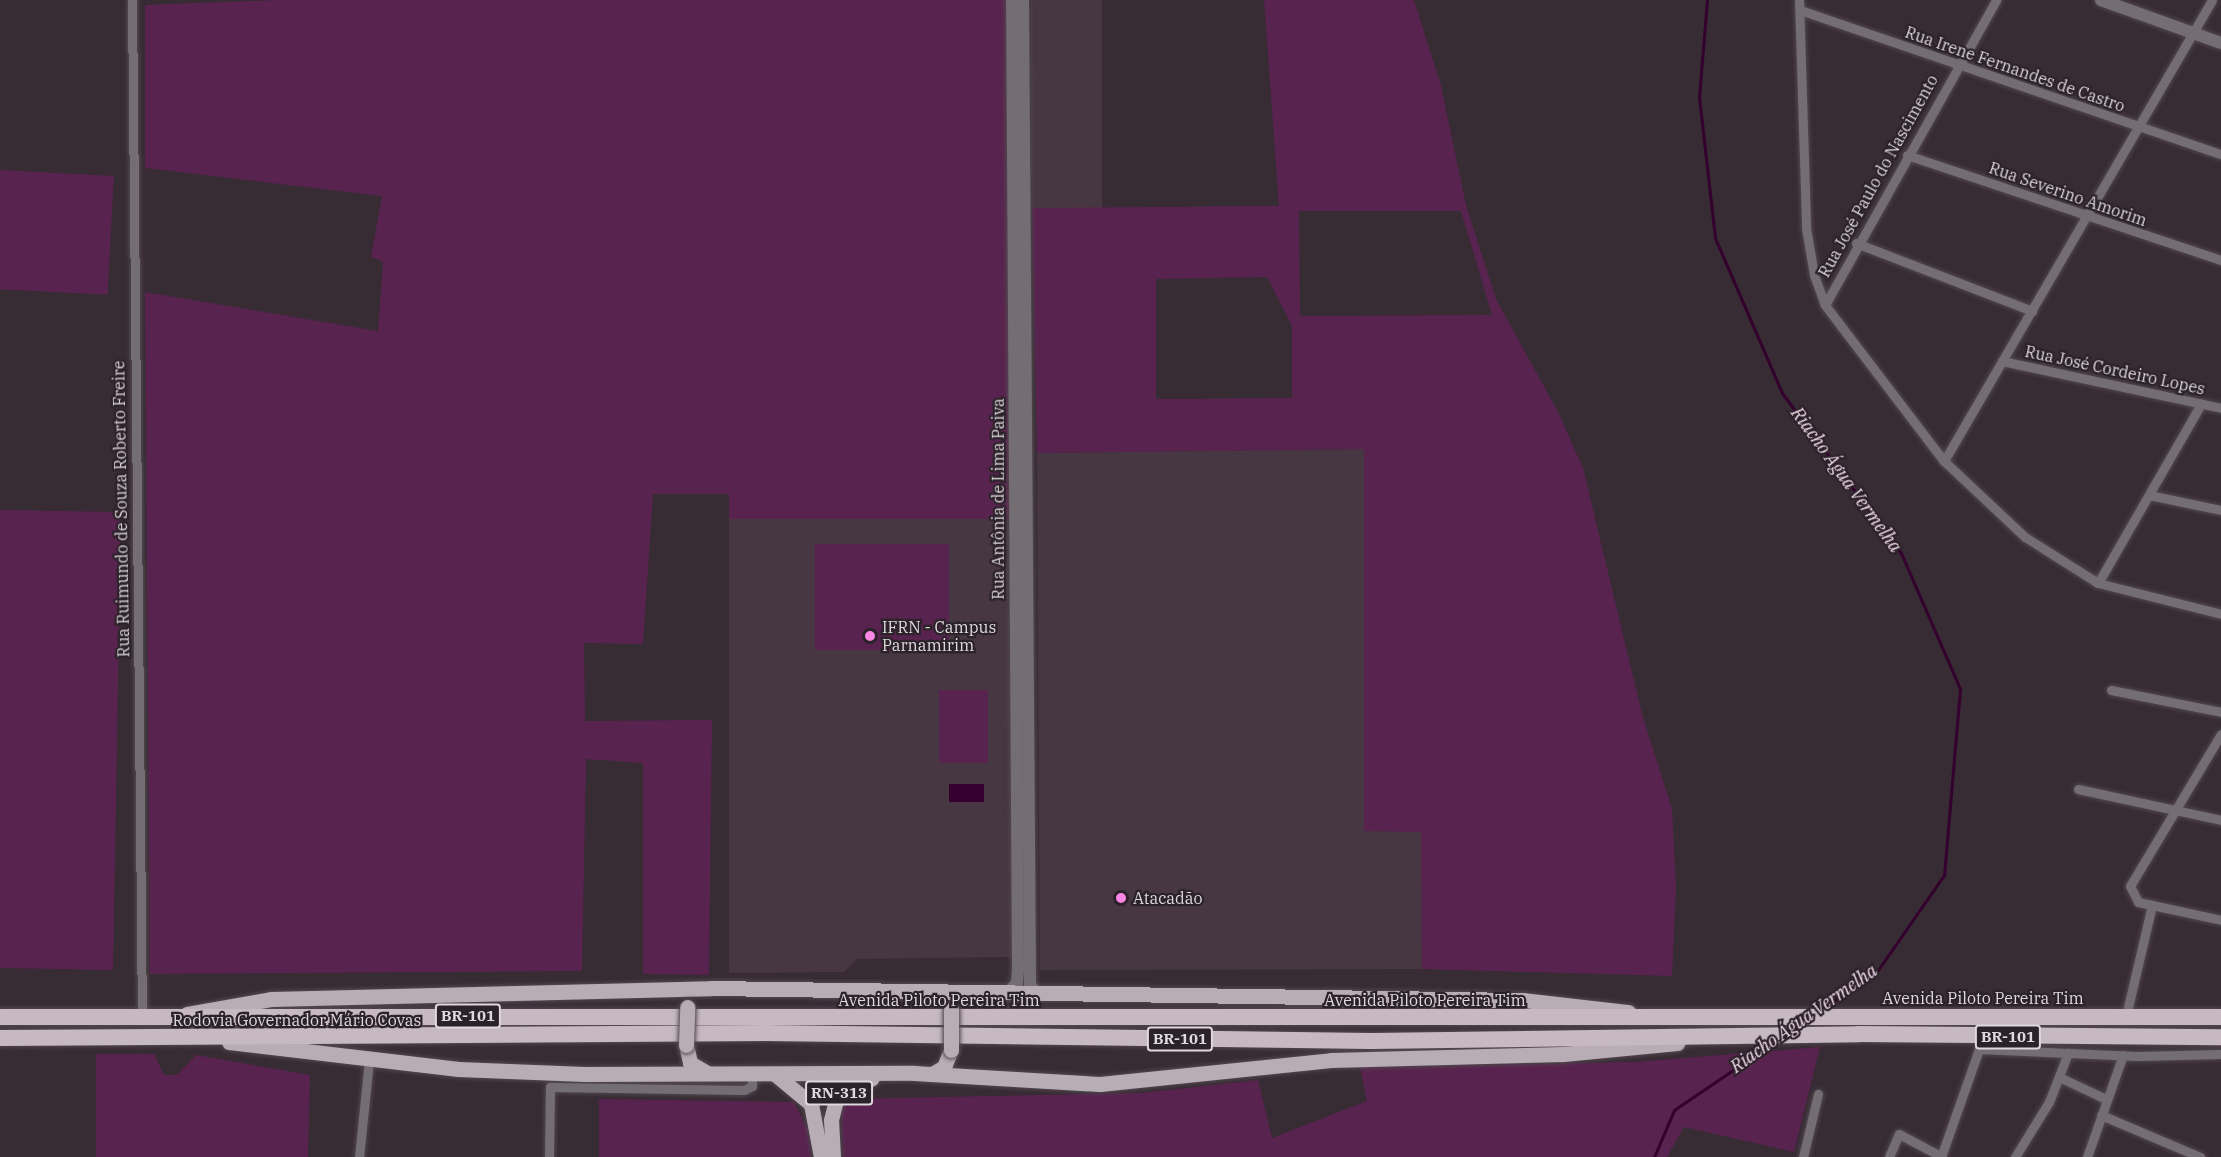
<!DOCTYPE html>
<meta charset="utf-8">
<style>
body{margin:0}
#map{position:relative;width:2221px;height:1157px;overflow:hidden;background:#372b34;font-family:"IBM Plex Serif",serif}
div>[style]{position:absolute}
.built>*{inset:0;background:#463742;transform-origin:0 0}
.green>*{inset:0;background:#59234f;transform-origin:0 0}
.water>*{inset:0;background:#34002d;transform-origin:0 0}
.stream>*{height:3px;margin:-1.5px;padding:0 1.5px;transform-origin:1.5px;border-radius:1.5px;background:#34002d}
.roads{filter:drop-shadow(0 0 2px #52474f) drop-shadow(0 0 2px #52474f)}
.minor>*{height:9px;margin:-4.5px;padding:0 4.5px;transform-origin:4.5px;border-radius:4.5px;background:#746e73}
.tertiary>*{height:12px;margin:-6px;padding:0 6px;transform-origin:6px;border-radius:6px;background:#746e73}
.primary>*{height:15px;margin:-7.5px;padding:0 7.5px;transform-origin:7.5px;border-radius:7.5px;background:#b9adb5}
.trunk>*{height:16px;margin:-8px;padding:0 8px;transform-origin:8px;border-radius:8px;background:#c6b9c2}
.bridges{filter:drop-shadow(0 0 2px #52474f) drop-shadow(0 0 2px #52474f)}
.primary-bridge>*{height:15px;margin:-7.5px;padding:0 7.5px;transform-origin:7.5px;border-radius:7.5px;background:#b9adb5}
.dots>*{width:16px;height:16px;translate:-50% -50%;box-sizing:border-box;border:3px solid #2c222a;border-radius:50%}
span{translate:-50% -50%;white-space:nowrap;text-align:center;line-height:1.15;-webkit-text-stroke:4.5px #2c222a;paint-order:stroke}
.shield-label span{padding:2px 4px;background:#2c222a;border:2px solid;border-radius:4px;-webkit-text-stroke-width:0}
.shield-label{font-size:15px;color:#dfd8dd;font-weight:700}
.street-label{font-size:16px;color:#dfd8dd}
.poi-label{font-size:16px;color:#dfd8dd}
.left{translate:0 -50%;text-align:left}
.water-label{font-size:18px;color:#f2dded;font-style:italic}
</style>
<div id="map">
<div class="built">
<i style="left:1031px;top:0;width:71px;height:208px"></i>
<i style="clip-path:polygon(1364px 449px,1364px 831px,1421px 831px,1422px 969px,1040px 970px,1037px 453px)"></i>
<i style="clip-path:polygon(729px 519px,1011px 519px,1012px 957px,857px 959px,844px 972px,729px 973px)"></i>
</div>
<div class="green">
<i style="clip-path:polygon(279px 0,1009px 0,1011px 519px,729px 519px,729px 494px,653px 494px,643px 644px,584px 643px,585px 721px,712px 720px,709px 975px,643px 974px,643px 763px,586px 759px,582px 971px,150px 974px,145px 292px,378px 331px,383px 262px,371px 257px,382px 196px,145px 168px,145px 5px)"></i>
<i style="clip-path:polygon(evenodd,1264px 0,1414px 0,1441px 86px,1466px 205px,1496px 299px,1558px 412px,1583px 468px,1642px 714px,1672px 809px,1676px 887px,1672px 976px,1422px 969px,1421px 832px,1364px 831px,1364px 449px,1037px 453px,1032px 208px,1279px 206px,1264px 0,1299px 211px,1461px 211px,1492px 315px,1300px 316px,1299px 211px,1264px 0,1267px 277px,1292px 326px,1292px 398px,1156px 399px,1156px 279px,1267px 277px)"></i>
<i style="left:0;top:170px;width:114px;height:119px;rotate:3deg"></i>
<i style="left:0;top:510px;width:121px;height:458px;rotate:1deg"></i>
<i style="left:815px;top:544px;width:134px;height:106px"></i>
<i style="left:939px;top:690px;width:49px;height:73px"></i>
<i style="clip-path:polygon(1820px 1047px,1794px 1152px,1684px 1127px,1667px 1157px,843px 1157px,841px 1099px,1141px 1093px,1258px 1080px,1272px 1138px,1367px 1101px,1360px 1067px,1634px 1062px)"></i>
<i style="clip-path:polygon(96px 1054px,154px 1054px,164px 1075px,177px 1075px,196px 1055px,310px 1075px,308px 1157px,96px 1157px)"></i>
<i style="clip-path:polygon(599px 1099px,794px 1102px,808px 1130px,811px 1157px,599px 1157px)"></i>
</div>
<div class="water">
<i style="left:949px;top:784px;width:35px;height:18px"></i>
</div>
<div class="stream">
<i style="left:1707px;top:0;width:97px;rotate:94.7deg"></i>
<i style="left:1699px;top:97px;width:142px;rotate:83.5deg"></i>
<i style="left:1715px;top:238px;width:169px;rotate:66.6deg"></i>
<i style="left:1782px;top:393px;width:199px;rotate:53.4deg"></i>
<i style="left:1901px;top:553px;width:148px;rotate:66.5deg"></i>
<i style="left:1960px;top:689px;width:187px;rotate:94.9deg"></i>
<i style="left:1944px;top:875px;width:116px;rotate:124.8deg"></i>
<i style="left:1878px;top:970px;width:72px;rotate:145.2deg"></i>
<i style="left:1654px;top:1157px;width:51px;rotate:-66.9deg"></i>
<i style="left:1674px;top:1110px;width:121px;rotate:-34.2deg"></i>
</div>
<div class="roads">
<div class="minor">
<i style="left:132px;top:0;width:1017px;rotate:89.44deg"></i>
<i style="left:1799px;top:0;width:228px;rotate:88.2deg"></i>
<i style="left:1806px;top:228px;width:48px;rotate:80.3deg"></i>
<i style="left:1814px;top:275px;width:32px;rotate:70deg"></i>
<i style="left:1825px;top:305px;width:196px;rotate:52.7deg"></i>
<i style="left:1944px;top:461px;width:111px;rotate:43.2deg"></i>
<i style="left:2025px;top:537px;width:86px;rotate:32.2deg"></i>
<i style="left:2098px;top:583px;width:127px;rotate:14.1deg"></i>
<i style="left:1800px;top:10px;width:445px;rotate:18.9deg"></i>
<i style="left:1907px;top:155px;width:331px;rotate:18.5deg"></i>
<i style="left:1856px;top:243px;width:189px;rotate:21.1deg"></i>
<i style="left:1825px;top:305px;width:350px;rotate:-60.7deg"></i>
<i style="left:2002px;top:361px;width:224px;rotate:12.1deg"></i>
<i style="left:1944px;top:461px;width:533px;rotate:-59.83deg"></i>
<i style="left:2149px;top:495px;width:74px;rotate:11.8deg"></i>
<i style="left:2098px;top:583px;width:207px;rotate:-60.1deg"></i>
<i style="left:2111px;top:690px;width:112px;rotate:11.3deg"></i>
<i style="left:2221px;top:734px;width:177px;rotate:120.9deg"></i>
<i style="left:2130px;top:886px;width:18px;rotate:63deg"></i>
<i style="left:2138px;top:902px;width:85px;rotate:12.2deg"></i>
<i style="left:2078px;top:789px;width:146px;rotate:12.2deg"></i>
<i style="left:2126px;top:1016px;width:114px;rotate:-76.8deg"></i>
<i style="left:2059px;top:1077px;width:52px;rotate:25.1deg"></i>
<i style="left:2101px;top:1115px;width:108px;rotate:23deg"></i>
<i style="left:359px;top:1157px;width:98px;rotate:-84.1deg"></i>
<i style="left:549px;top:1157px;width:70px;rotate:-89.2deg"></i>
<i style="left:550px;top:1087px;width:194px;rotate:0.9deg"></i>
<i style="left:744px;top:1090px;width:9px;rotate:-27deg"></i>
<i style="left:752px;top:1086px;width:11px;rotate:-90deg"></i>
<i style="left:1803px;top:1157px;width:65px;rotate:-76.6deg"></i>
<i style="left:1889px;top:1157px;width:25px;rotate:-67deg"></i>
<i style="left:1899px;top:1134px;width:49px;rotate:28.1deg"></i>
<i style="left:1941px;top:1157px;width:114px;rotate:-70.6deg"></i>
<i style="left:1979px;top:1049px;width:158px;rotate:2.5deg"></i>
<i style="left:2137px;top:1056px;width:84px;rotate:-1.4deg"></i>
<i style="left:2015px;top:1157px;width:65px;rotate:-58.3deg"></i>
<i style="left:2049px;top:1102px;width:53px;rotate:-68.8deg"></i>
<i style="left:2087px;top:1157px;width:108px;rotate:-70.6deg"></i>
</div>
<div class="tertiary">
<i style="left:1023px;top:0;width:985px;rotate:89.59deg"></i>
<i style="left:1030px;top:985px;width:11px;rotate:52deg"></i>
<i style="left:2101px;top:0;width:127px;rotate:19.7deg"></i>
<i style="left:1007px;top:994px;width:15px;rotate:-48deg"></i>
<i style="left:1017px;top:983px;width:14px;rotate:-86deg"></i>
<i style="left:1018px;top:969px;width:969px;rotate:-90.35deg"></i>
</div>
<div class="primary">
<i style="left:187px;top:1014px;width:85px;rotate:-10.1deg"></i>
<i style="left:271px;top:999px;width:440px;rotate:-1.4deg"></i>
<i style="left:711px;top:988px;width:812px;rotate:0.85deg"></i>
<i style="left:1523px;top:1000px;width:106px;rotate:6.5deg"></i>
<i style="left:229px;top:1042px;width:231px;rotate:6.7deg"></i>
<i style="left:458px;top:1069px;width:127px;rotate:2.3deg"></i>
<i style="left:585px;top:1074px;width:329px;rotate:-0.2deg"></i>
<i style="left:914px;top:1073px;width:186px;rotate:3.4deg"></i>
<i style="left:1100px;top:1084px;width:232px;rotate:-5.9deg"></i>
<i style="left:1331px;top:1060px;width:232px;rotate:-1.5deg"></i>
<i style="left:1563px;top:1054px;width:115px;rotate:-5.5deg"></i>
<i style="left:686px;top:1045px;width:18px;rotate:77deg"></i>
<i style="left:690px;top:1063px;width:20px;rotate:30deg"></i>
<i style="left:932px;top:1074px;width:14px;rotate:-30deg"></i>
<i style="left:944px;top:1067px;width:18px;rotate:-68deg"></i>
<i style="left:776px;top:1075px;width:45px;rotate:39.6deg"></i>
<i style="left:811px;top:1104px;width:54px;rotate:79.3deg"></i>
<i style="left:833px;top:1157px;width:37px;rotate:-93deg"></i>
<i style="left:831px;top:1120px;width:25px;rotate:-76deg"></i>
<i style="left:837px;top:1096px;width:39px;rotate:-27deg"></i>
</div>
<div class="trunk">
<i style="left:0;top:1017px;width:2221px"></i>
<i style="left:0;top:1038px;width:766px;rotate:-0.37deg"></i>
<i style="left:766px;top:1033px;width:605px;rotate:0.76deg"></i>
<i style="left:1371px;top:1041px;width:488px;rotate:-0.8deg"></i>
<i style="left:1859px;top:1034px;width:362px;rotate:0.5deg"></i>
</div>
</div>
<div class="bridges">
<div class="primary-bridge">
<i style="left:686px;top:1045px;width:38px;rotate:-88deg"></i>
<i style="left:951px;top:1050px;width:40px;rotate:-90deg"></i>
</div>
</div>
<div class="dots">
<i style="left:870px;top:636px;background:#fc86e4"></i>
<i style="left:1121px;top:898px;background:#fc86e4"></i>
</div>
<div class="shield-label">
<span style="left:468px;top:1016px">BR-101</span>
<span style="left:2008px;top:1037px">BR-101</span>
<span style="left:1180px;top:1039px">BR-101</span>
<span style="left:839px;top:1093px">RN-313</span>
</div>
<div class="street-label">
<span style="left:2015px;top:69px;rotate:19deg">Rua Irene Fernandes de Castro</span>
<span style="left:1878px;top:176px;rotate:-61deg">Rua José Paulo do Nascimento</span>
<span style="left:2068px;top:194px;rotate:19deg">Rua Severino Amorim</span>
<span style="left:2115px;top:370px;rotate:12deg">Rua José Cordeiro Lopes</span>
<span style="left:998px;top:499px;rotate:-90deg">Rua Antônia de Lima Paiva</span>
<span style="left:121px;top:509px;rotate:-91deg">Rua Ruimundo de Souza Roberto Freire</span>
<span style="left:1983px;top:998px">Avenida Piloto Pereira Tim</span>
<span style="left:939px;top:1000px">Avenida Piloto Pereira Tim</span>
<span style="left:1425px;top:1000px">Avenida Piloto Pereira Tim</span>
<span style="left:297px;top:1020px">Rodovia Governador Mário Covas</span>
</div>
<div class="poi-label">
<span class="left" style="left:882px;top:636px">IFRN - Campus<br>Parnamirim</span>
<span class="left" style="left:1133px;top:898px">Atacadão</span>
</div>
<div class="water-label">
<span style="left:1846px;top:480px;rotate:54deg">Riacho Água Vermelha</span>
<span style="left:1804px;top:1019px;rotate:-35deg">Riacho Água Vermelha</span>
</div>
</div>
